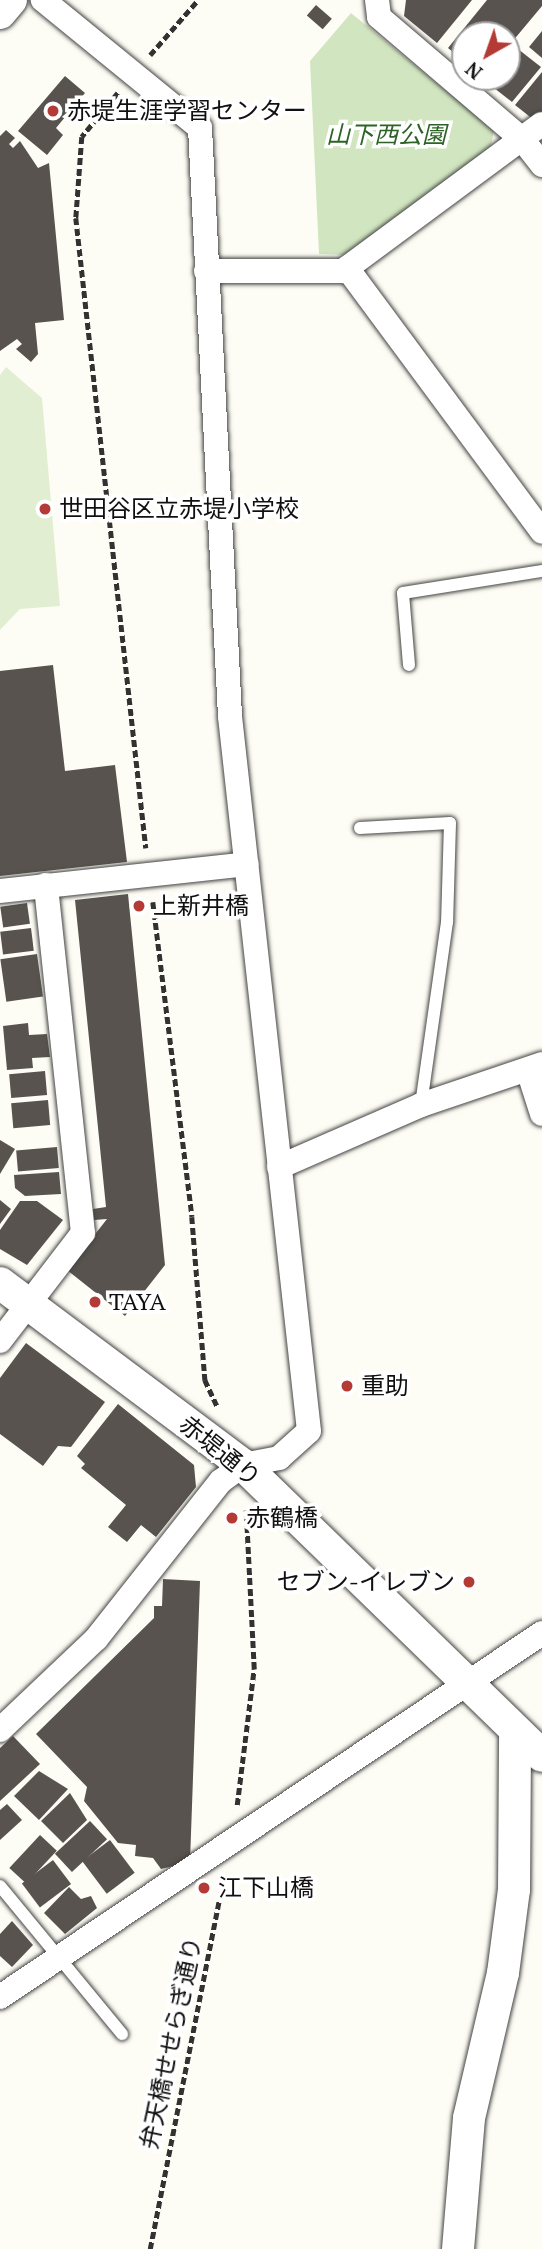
<!DOCTYPE html>
<meta charset="utf-8">
<style>
body{margin:0}
#map{position:relative;width:542px;height:2249px;overflow:hidden;background:#fefdf5;font-family:"PT Serif","Noto Sans JP",serif}
div>[style]{position:absolute}
.green>*{inset:0;background:#d1e6c0}
.pitch>*{inset:0;background:#e2eed1}
.building>*{inset:0;background:#58534e;transform-origin:0 0}
.path>*{height:4.5px;margin-top:-2.25px;transform-origin:0;background:repeating-linear-gradient(90deg,#323232 0 7px,transparent 0 10.5px)}
.roads{filter:drop-shadow(0 0 2px #434343) drop-shadow(0 0 2px #434343)}
.service>*{height:12px;margin:-6px;padding:0 6px;transform-origin:6px;border-radius:6px;background:#fff}
.minor>*{height:24px;margin:-12px;padding:0 12px;transform-origin:12px;border-radius:12px;background:#fff}
.tertiary>*{height:32px;margin:-16px;padding:0 16px;transform-origin:16px;border-radius:16px;background:#fff}
.dots>*{width:19px;height:19px;translate:-50% -50%;box-sizing:border-box;border:4px solid #fff;border-radius:50%}
span{translate:-50% -50%;white-space:nowrap;text-align:center;line-height:1.15;-webkit-text-stroke:7px #fff;paint-order:stroke}
.poi-label{font-size:24px;color:#101010}
.left{translate:0 -50%;text-align:left}
.right{translate:-100% -50%;text-align:right}
.park-label{font-size:24px;color:#2d6326;font-style:italic}
.street-label{font-size:24px;color:#101010}
.north{position:absolute;left:451px;top:21px;width:70px;height:70px;box-sizing:border-box;background:#fff;border:2px solid #9f9f9f;border-radius:50%;rotate:220deg;font-size:19px;font-weight:700;line-height:28px;text-align:center;color:#101010}
.north::after{content:'';display:block;margin:auto;width:24px;height:32px;background:#b43a35;clip-path:polygon(50% 0,100% 100%,50% 72%,0 100%)}
</style>
<div id="map">
<div class="green">
<i style="clip-path:polygon(351px 13px,494px 130px,491px 146px,348px 255px,319px 254px,310px 61px)"></i>
</div>
<div class="pitch">
<i style="clip-path:polygon(6px 367px,42px 398px,60px 606px,20px 609px,0 630px,0 375px)"></i>
</div>
<div class="building">
<i style="clip-path:polygon(406px 0,472px 0,437px 43px,404px 16px)"></i>
<i style="clip-path:polygon(487px 0,542px 0,542px 6px,507px 48px,507px 35px,465px 35px,465px 62px,448px 48px)"></i>
<i style="left:316px;top:5px;width:21px;height:14px;rotate:41deg"></i>
<i style="clip-path:polygon(542px 31px,542px 58px,529px 47px)"></i>
<i style="clip-path:polygon(518px 49px,541px 67px,512px 102px,489px 84px,507px 77px,507px 62px)"></i>
<i style="clip-path:polygon(542px 72px,542px 121px,539px 124px,515px 105px)"></i>
<i style="clip-path:polygon(65px 76px,85px 93px,56px 128px,63px 135px,47px 155px,18px 131px)"></i>
<i style="clip-path:polygon(6px 130px,15px 138px,9px 144px,13px 148px,20px 141px,38px 168px,49px 163px,64px 320px,35px 323px,38px 354px,31px 362px,16px 349px,22px 344px,17px 339px,0 351px,0 136px)"></i>
<i style="clip-path:polygon(53px 665px,65px 771px,115px 765px,127px 862px,0 876px,0 671px)"></i>
<i style="clip-path:polygon(128px 894px,165px 1265px,125px 1316px,67px 1270px,107px 1219px,94px 1220px,93px 1209px,106px 1207px,75px 900px)"></i>
<i style="left:27px;top:903px;width:21px;height:27px;rotate:82deg"></i>
<i style="left:31px;top:928px;width:23px;height:31px;rotate:83deg"></i>
<i style="left:37px;top:954px;width:43px;height:37px;rotate:82deg"></i>
<i style="clip-path:polygon(28px 1023px,29px 1035px,47px 1034px,50px 1057px,32px 1058px,33px 1068px,7px 1070px,3px 1026px)"></i>
<i style="left:45px;top:1071px;width:24px;height:36px;rotate:85deg"></i>
<i style="left:48px;top:1100px;width:25px;height:37px;rotate:85deg"></i>
<i style="clip-path:polygon(0 1140px,15px 1149px,0 1174px)"></i>
<i style="left:57px;top:1147px;width:21px;height:41px;rotate:85deg"></i>
<i style="clip-path:polygon(59px 1172px,61px 1194px,25px 1196px,15px 1188px,14px 1175px)"></i>
<i style="clip-path:polygon(0 1200px,11px 1209px,0 1224px)"></i>
<i style="clip-path:polygon(20px 1201px,37px 1201px,63px 1220px,27px 1265px,0 1249px,0 1230px)"></i>
<i style="clip-path:polygon(26px 1343px,105px 1402px,71px 1447px,58px 1446px,43px 1466px,0 1434px,0 1378px)"></i>
<i style="clip-path:polygon(118px 1404px,194px 1465px,196px 1487px,156px 1537px,141px 1525px,127px 1542px,108px 1527px,126px 1505px,81px 1468px,85px 1464px,77px 1456px)"></i>
<i style="clip-path:polygon(163px 1579px,200px 1581px,190px 1862px,161px 1869px,153px 1858px,135px 1856px,136px 1845px,118px 1843px,84px 1801px,87px 1787px,36px 1734px,154px 1618px,154px 1606px,162px 1606px)"></i>
<i style="clip-path:polygon(13px 1736px,40px 1764px,0 1801px,0 1748px)"></i>
<i style="clip-path:polygon(39px 1771px,68px 1789px,39px 1820px,14px 1796px)"></i>
<i style="clip-path:polygon(70px 1793px,87px 1820px,63px 1843px,41px 1821px)"></i>
<i style="clip-path:polygon(7px 1804px,22px 1820px,0 1840px,0 1810px)"></i>
<i style="left:90px;top:1821px;width:25px;height:48px;rotate:47deg"></i>
<i style="left:40px;top:1835px;width:23px;height:45px;rotate:43deg"></i>
<i style="left:110px;top:1840px;width:41px;height:35px;rotate:53deg"></i>
<i style="left:53px;top:1860px;width:30px;height:39px;rotate:53deg"></i>
<i style="clip-path:polygon(69px 1887px,81px 1899px,91px 1896px,97px 1908px,65px 1934px,44px 1913px)"></i>
<i style="clip-path:polygon(12px 1921px,33px 1945px,12px 1967px,0 1956px,0 1934px)"></i>
</div>
<div class="path">
<i style="left:150px;top:55px;width:73px;rotate:-48.9deg"></i>
<i style="left:118px;top:93px;width:57px;rotate:129.3deg"></i>
<i style="left:82px;top:137px;width:81px;rotate:94.2deg"></i>
<i style="left:76px;top:218px;width:634px;rotate:83.66deg"></i>
<i style="left:153px;top:902px;width:317px;rotate:82.9deg"></i>
<i style="left:192px;top:1217px;width:164px;rotate:85.4deg"></i>
<i style="left:205px;top:1380px;width:29px;rotate:65deg"></i>
<i style="left:237px;top:1805px;width:137px;rotate:-82.9deg"></i>
<i style="left:254px;top:1669px;width:159px;rotate:-92.9deg"></i>
<i style="left:150px;top:2249px;width:374px;rotate:-78.8deg"></i>
</div>
<div class="roads">
<div class="service">
<i style="left:409px;top:665px;width:72px;rotate:-94.8deg"></i>
<i style="left:403px;top:593px;width:141px;rotate:-9deg"></i>
<i style="left:360px;top:828px;width:90px;rotate:-3.2deg"></i>
<i style="left:450px;top:823px;width:99px;rotate:91.7deg"></i>
<i style="left:447px;top:922px;width:185px;rotate:98.1deg"></i>
<i style="left:0;top:1886px;width:192px;rotate:50.5deg"></i>
</div>
<div class="minor">
<i style="left:377px;top:0;width:17px;rotate:83deg"></i>
<i style="left:379px;top:17px;width:188px;rotate:40.5deg"></i>
<i style="left:522px;top:139px;width:33px;rotate:52deg"></i>
<i style="left:347px;top:268px;width:328px;rotate:53.5deg"></i>
<i style="left:206px;top:271px;width:137px"></i>
<i style="left:343px;top:271px;width:247px;rotate:-36.5deg"></i>
<i style="left:0;top:891px;width:248px;rotate:-6.2deg"></i>
<i style="left:528px;top:1070px;width:46px;rotate:72.3deg"></i>
<i style="left:279px;top:1167px;width:155px;rotate:-23.6deg"></i>
<i style="left:421px;top:1105px;width:128px;rotate:-18.7deg"></i>
<i style="left:0;top:1341px;width:136px;rotate:-52.5deg"></i>
<i style="left:83px;top:1233px;width:350px;rotate:-96.1deg"></i>
<i style="left:0;top:1730px;width:132px;rotate:-43.5deg"></i>
<i style="left:96px;top:1639px;width:201px;rotate:-51.7deg"></i>
<i style="left:221px;top:1481px;width:27px;rotate:-36deg"></i>
<i style="left:243px;top:1465px;width:37px;rotate:-11deg"></i>
<i style="left:279px;top:1458px;width:40px;rotate:-42deg"></i>
<i style="left:309px;top:1431px;width:719px;rotate:-96.31deg"></i>
<i style="left:230px;top:716px;width:589px;rotate:-92.92deg"></i>
<i style="left:200px;top:128px;width:203px;rotate:-140.8deg"></i>
<i style="left:0;top:1997px;width:653px;rotate:-33.88deg"></i>
</div>
<div class="tertiary">
<i style="left:0;top:13px;width:17px;rotate:-50deg"></i>
<i style="left:0;top:1283px;width:304px;rotate:36.8deg"></i>
<i style="left:243px;top:1465px;width:417px;rotate:44.2deg"></i>
<i style="left:458px;top:2249px;width:131px;rotate:-85.2deg"></i>
<i style="left:469px;top:2118px;width:149px;rotate:-76.8deg"></i>
<i style="left:503px;top:1973px;width:84px;rotate:-82.5deg"></i>
<i style="left:514px;top:1890px;width:156px;rotate:-89.6deg"></i>
</div>
</div>
<div class="dots">
<i style="left:53px;top:111px;background:#b43a35"></i>
<i style="left:45px;top:509px;background:#b43a35"></i>
<i style="left:139px;top:906px;background:#b43a35"></i>
<i style="left:95px;top:1302px;background:#b43a35"></i>
<i style="left:347px;top:1386px;background:#b43a35"></i>
<i style="left:232px;top:1518px;background:#b43a35"></i>
<i style="left:469px;top:1582px;background:#b43a35"></i>
<i style="left:204px;top:1888px;background:#b43a35"></i>
</div>
<div class="poi-label">
<span class="left" style="left:67px;top:111px">赤堤生涯学習センター</span>
<span class="left" style="left:59px;top:509px">世田谷区立赤堤小学校</span>
<span class="left" style="left:153px;top:906px">上新井橋</span>
<span class="left" style="left:109px;top:1302px">TAYA</span>
<span class="left" style="left:361px;top:1386px">重助</span>
<span class="left" style="left:246px;top:1518px">赤鶴橋</span>
<span class="right" style="left:455px;top:1582px">セブン-イレブン</span>
<span class="left" style="left:218px;top:1888px">江下山橋</span>
</div>
<div class="park-label">
<span style="left:386px;top:135px">山下西公園</span>
</div>
<div class="street-label">
<span style="left:220px;top:1451px;rotate:39deg">赤堤通り</span>
<span style="left:171px;top:2043px;rotate:-78deg">弁天橋せせらぎ通り</span>
</div>
<div class="north">N</div>
</div>
